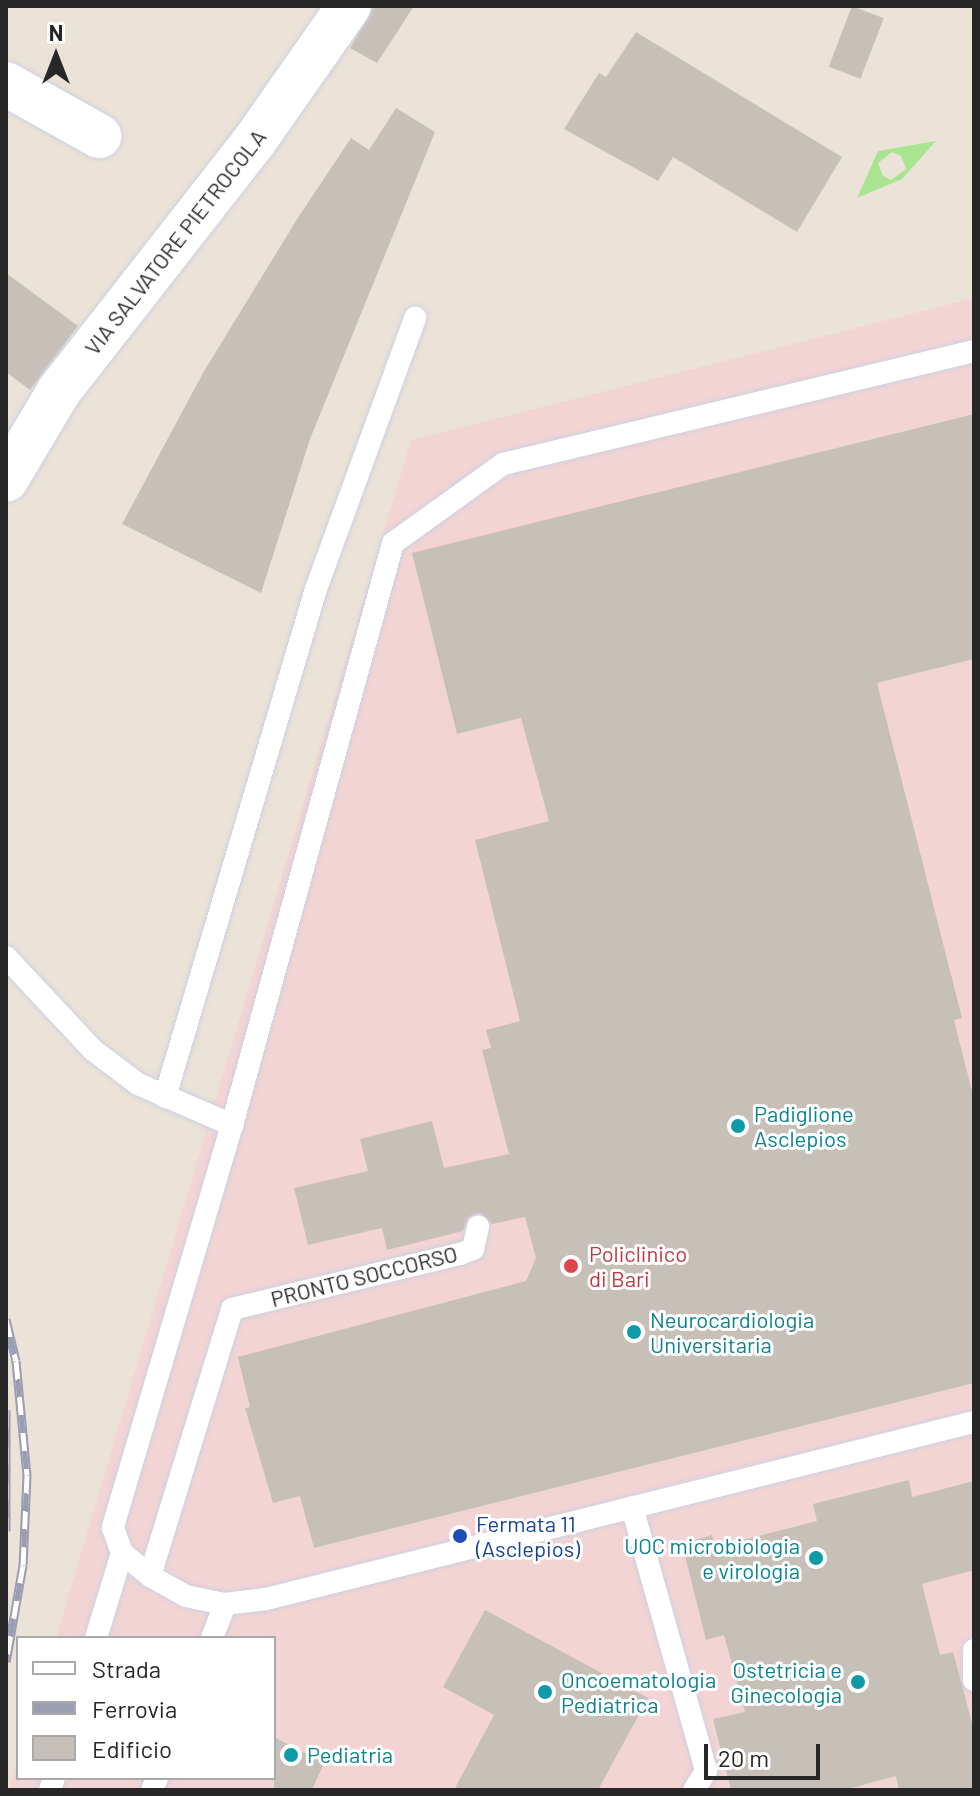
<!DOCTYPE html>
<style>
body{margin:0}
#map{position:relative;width:980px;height:1796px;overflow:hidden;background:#ebe3d7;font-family:Barlow,sans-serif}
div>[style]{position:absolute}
.medical>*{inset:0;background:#f3d4d4}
.green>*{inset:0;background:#a9e491}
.building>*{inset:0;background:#c6c0b8;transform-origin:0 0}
.roads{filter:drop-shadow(0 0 2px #cdd0e1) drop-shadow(0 0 2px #cdd0e1)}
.lane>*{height:22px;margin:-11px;padding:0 11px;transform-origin:11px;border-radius:11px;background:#fff}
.street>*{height:44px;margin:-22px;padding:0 22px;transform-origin:22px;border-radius:22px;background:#fff}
.rail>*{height:9px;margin-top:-4.5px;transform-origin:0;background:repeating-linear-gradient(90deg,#fff 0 18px,#9b9db3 0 36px);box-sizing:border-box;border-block:2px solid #9b9db3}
.dots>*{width:22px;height:22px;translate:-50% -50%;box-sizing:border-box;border:4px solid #fff;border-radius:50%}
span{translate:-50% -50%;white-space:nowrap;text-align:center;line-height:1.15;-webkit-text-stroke:6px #fff;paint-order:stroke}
.street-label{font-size:22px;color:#272727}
.culture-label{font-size:22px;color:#0d838f}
.left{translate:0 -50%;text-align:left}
.right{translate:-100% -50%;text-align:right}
.health-label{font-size:22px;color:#be3a42}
.transit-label{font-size:22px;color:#164399}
.frame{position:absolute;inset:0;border:8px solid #272727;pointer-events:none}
.legend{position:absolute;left:16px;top:1636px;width:260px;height:144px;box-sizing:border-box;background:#fff;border:2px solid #a9a9a9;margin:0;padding:10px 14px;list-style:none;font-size:24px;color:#272727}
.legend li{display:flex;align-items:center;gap:16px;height:40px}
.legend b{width:40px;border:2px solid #a9a9a9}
.north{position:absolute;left:16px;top:16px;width:80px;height:80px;-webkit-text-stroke:6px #fff;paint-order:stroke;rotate:0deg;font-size:22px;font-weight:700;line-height:32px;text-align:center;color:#272727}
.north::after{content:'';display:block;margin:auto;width:28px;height:36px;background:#272727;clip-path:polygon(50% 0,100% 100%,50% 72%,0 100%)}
.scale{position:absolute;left:704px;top:1744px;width:116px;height:36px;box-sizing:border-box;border:4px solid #272727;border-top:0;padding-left:10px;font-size:24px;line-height:28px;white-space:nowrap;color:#272727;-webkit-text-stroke:6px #fff;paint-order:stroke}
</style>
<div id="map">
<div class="medical">
<i style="clip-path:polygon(974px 298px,974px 1790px,9px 1790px,18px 1760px,18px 1778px,274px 1778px,274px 1638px,56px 1638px,411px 440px)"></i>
</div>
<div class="green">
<i style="clip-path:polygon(evenodd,936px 141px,902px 179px,857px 198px,878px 151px,936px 141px,892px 152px,901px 156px,906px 169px,891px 180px,883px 176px,878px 163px,892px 152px)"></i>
</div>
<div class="building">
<i style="clip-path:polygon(414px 6px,377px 63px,350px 48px,374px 6px)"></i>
<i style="left:852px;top:6px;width:34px;height:65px;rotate:21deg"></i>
<i style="clip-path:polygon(636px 32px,842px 157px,797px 232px,673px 157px,658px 181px,564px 129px,599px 73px,606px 77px)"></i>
<i style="clip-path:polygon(396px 108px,435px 132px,310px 439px,261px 593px,122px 524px,203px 373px,299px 216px,351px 138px,369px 150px)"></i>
<i style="clip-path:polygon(6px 273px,78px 326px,30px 390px,6px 372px)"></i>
<i style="clip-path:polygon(974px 414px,974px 659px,877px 683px,962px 1018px,954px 1020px,974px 1099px,974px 1383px,314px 1548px,300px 1496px,273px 1503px,245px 1408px,250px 1407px,238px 1357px,526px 1281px,536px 1258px,525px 1217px,492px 1224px,480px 1213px,468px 1217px,463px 1231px,387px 1250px,382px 1228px,308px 1245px,294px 1188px,368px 1171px,360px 1139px,432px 1121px,444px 1168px,509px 1154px,482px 1050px,491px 1048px,486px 1030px,520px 1021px,475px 840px,549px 821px,521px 718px,457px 734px,412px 553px)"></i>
<i style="clip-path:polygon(909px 1480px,912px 1497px,974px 1481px,974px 1570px,922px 1584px,940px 1655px,953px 1652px,963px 1688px,974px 1732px,974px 1790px,899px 1790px,896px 1776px,844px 1790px,731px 1790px,713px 1719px,745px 1712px,724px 1635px,706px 1640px,682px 1544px,712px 1535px,715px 1547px,817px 1521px,813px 1504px)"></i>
<i style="clip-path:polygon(485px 1610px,648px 1698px,598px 1790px,454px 1790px,494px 1715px,443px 1687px)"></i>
<i style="clip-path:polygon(274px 1737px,324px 1763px,312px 1790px,274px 1790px)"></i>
</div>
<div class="roads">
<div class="lane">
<i style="left:974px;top:351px;width:484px;rotate:166.5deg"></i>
<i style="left:503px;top:464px;width:135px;rotate:144.3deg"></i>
<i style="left:393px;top:543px;width:604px;rotate:105.46deg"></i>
<i style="left:232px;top:1125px;width:420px;rotate:106.5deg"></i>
<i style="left:113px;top:1528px;width:27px;rotate:70deg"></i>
<i style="left:122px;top:1553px;width:36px;rotate:39deg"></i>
<i style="left:150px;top:1576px;width:41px;rotate:29.1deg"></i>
<i style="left:186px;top:1596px;width:40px;rotate:12deg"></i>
<i style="left:225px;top:1604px;width:41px;rotate:-7deg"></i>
<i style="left:266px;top:1599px;width:730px;rotate:-14.04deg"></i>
<i style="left:6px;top:957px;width:127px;rotate:46.9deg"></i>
<i style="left:93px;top:1050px;width:56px;rotate:37.1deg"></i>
<i style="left:138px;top:1084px;width:103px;rotate:23.6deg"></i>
<i style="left:165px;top:1097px;width:530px;rotate:-73.45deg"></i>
<i style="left:316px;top:589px;width:289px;rotate:-69.9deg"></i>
<i style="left:632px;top:1507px;width:274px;rotate:74.3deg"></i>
<i style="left:706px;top:1771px;width:22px;rotate:122deg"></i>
<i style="left:150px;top:1576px;width:279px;rotate:-72.9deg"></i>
<i style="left:232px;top:1309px;width:235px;rotate:-13.6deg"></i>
<i style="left:460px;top:1254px;width:14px;rotate:-21deg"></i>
<i style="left:473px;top:1249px;width:23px;rotate:-77deg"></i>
<i style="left:96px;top:1638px;width:89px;rotate:-73deg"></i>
<i style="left:212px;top:1638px;width:36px;rotate:-69deg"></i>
<i style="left:974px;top:1650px;width:30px;rotate:90deg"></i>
<i style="left:50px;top:1790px;width:13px;rotate:-72deg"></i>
<i style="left:152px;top:1790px;width:13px;rotate:-67deg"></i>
</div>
<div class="street">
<i style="left:6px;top:84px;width:107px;rotate:29.2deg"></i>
<i style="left:6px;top:480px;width:104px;rotate:-59.2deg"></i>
<i style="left:59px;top:391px;width:315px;rotate:-52deg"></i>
<i style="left:253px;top:143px;width:167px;rotate:-55deg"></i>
</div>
</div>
<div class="rail">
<i style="left:6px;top:1319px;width:43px;rotate:76.6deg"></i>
<i style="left:16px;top:1361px;width:115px;rotate:84.5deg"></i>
<i style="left:27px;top:1475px;width:90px;rotate:92.5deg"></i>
<i style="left:23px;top:1565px;width:98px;rotate:99.9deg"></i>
<i style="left:6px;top:1410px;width:121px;rotate:90deg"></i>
</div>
<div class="dots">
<i style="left:738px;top:1126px;background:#0f9aa8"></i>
<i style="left:571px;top:1266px;background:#e0444e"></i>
<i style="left:634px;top:1332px;background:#0f9aa8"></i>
<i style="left:460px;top:1536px;background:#1a4fb4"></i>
<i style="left:816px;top:1558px;background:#0f9aa8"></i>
<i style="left:858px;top:1682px;background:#0f9aa8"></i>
<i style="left:545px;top:1692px;background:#0f9aa8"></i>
<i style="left:291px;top:1755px;background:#0f9aa8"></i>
</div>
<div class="street-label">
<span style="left:175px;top:242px;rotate:-52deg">VIA SALVATORE PIETROCOLA</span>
<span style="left:364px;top:1276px;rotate:-14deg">PRONTO SOCCORSO</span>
</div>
<div class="culture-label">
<span class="left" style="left:754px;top:1126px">Padiglione<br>Asclepios</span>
<span class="left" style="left:650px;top:1332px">Neurocardiologia<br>Universitaria</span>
<span class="right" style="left:800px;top:1558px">UOC microbiologia<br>e virologia</span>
<span class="right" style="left:842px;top:1682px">Ostetricia e<br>Ginecologia</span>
<span class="left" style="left:561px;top:1692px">Oncoematologia<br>Pediatrica</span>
<span class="left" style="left:307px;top:1755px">Pediatria</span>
</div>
<div class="health-label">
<span class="left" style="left:589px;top:1266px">Policlinico<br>di Bari</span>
</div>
<div class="transit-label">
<span class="left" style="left:476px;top:1536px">Fermata 11<br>(Asclepios)</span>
</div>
<div class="frame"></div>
<ul class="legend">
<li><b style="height:10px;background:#fff"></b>Strada</li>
<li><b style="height:10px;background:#9b9db3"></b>Ferrovia</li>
<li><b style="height:22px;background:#c6c0b8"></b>Edificio</li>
</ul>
<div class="north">N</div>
<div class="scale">20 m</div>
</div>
